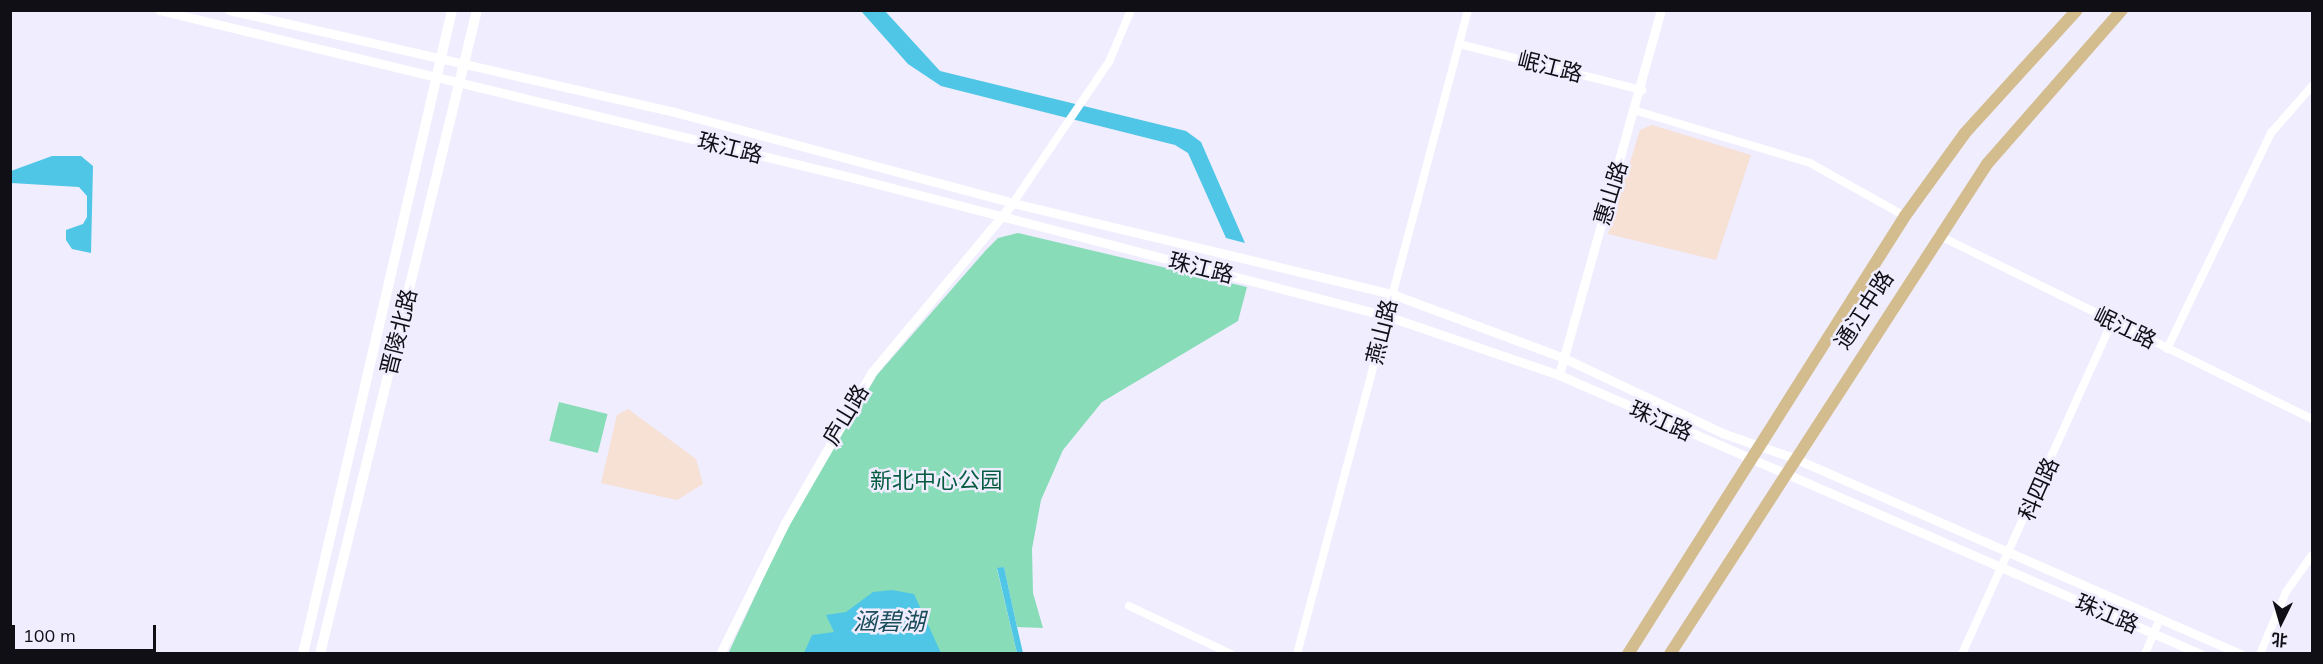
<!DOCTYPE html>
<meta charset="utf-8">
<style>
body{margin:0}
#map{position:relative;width:2323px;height:664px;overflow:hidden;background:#efedfe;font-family:Mulish,"Noto Sans SC",sans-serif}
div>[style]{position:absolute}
.industrial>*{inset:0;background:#f7e0d4}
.green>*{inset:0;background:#88dcb8;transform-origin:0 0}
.water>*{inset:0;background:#50c6e7}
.minor>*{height:8px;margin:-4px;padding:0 4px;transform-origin:4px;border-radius:4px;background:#fff}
.tertiary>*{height:9px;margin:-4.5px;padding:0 4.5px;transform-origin:4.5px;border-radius:4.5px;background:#fff}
.secondary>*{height:10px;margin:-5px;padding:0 5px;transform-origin:5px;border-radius:5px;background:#fff}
.primary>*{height:12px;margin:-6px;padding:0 6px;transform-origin:6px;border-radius:6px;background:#d3bc8e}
span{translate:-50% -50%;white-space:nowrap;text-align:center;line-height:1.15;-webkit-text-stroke:5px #efedfe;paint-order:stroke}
.street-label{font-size:22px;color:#100f16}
.park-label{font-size:22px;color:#045b40}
.water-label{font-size:24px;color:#1b4d5b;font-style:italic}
.frame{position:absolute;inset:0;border:12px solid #100f16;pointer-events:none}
.north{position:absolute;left:2251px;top:592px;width:60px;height:60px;-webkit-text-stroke:4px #efedfe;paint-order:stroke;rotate:185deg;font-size:16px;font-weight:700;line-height:24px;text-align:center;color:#100f16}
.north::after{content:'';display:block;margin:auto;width:21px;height:27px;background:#100f16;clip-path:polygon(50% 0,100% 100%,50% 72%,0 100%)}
.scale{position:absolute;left:12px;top:625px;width:144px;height:27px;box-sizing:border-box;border:3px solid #100f16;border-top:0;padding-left:8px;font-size:18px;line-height:21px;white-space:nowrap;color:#100f16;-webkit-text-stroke:4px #efedfe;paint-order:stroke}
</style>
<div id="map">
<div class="industrial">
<i style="clip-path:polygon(1652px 125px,1751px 155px,1716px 260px,1608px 234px,1640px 130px)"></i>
<i style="clip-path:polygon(628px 409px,696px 459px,703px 484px,677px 500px,601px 483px,617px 415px)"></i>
</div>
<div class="green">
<i style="clip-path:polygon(1018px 233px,1247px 287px,1238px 321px,1102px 402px,1063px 450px,1041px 500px,1032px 549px,1033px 593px,1043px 628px,1017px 627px,1004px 567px,997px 569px,1017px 653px,728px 654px,786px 530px,877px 375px,986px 250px,998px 238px)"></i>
<i style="left:559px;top:402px;width:50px;height:40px;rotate:14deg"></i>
</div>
<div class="water">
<i style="clip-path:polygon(861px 11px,885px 11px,940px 71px,1186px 131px,1201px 142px,1245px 243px,1226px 238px,1188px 153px,1175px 145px,941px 86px,908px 64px)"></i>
<i style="clip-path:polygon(52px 156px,81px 156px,93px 166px,91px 253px,72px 249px,66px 240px,66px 230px,83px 224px,87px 217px,87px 196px,79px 187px,11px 183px,11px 171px)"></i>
<i style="clip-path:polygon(1004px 567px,1017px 627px,1023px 653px,1017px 653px,997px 568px)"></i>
<i style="clip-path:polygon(892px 590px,914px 594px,941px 653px,804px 653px,812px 635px,834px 632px,826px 615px,846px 612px,873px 592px)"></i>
</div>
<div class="minor">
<i style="left:1459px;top:44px;width:189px;rotate:14.1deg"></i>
<i style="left:1637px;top:111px;width:181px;rotate:16.7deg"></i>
<i style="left:1810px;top:163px;width:109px;rotate:29.2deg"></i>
<i style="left:1013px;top:203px;width:171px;rotate:-55.8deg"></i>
<i style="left:1109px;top:62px;width:56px;rotate:-67.1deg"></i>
<i style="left:1938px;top:235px;width:417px;rotate:26.2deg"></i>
<i style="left:2167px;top:349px;width:240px;rotate:-64.3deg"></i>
<i style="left:2271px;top:133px;width:62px;rotate:-48.9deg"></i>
<i style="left:1129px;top:606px;width:113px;rotate:25.2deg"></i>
<i style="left:1297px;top:654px;width:666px;rotate:-75.13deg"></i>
<i style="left:1962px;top:654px;width:364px;rotate:-65.7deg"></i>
<i style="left:2145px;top:654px;width:38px;rotate:-67deg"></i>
<i style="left:2260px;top:654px;width:67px;rotate:-67.2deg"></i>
<i style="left:2286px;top:592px;width:45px;rotate:-54.9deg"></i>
</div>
<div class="tertiary">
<i style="left:159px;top:10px;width:719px;rotate:13.59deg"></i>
<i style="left:858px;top:179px;width:546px;rotate:14.52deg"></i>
<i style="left:1387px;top:316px;width:182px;rotate:18.9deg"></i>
<i style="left:1559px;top:375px;width:700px;rotate:23.49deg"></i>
<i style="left:229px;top:10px;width:461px;rotate:12.9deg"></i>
<i style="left:678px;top:113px;width:347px;rotate:15deg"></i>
<i style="left:1013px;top:203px;width:390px;rotate:13.5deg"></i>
<i style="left:1392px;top:294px;width:184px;rotate:20.4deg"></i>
<i style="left:1564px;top:358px;width:178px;rotate:25.3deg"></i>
<i style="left:1725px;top:434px;width:73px;rotate:19.2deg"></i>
<i style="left:1794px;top:458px;width:487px;rotate:23.7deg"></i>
<i style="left:1559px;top:375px;width:379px;rotate:-74.4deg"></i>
<i style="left:720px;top:654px;width:146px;rotate:-63.6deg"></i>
<i style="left:785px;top:523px;width:174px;rotate:-60.1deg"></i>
<i style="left:872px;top:372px;width:220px;rotate:-50.2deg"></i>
</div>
<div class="secondary">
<i style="left:303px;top:654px;width:661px;rotate:-76.97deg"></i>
<i style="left:320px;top:654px;width:663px;rotate:-76.3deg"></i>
</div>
<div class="primary">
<i style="left:1628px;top:654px;width:518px;rotate:-57.69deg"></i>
<i style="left:1905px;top:216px;width:102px;rotate:-54.1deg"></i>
<i style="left:1965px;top:133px;width:166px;rotate:-47.7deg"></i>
<i style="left:1670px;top:654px;width:584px;rotate:-57.1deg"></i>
<i style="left:1987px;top:164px;width:205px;rotate:-48.8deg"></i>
</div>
<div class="street-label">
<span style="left:1550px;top:67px;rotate:14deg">岷江路</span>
<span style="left:730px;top:148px;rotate:14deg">珠江路</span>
<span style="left:1611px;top:193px;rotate:-73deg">惠山路</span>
<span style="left:1201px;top:268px;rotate:14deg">珠江路</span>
<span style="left:1864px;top:310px;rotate:-57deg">通江中路</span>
<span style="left:2125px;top:328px;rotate:26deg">岷江路</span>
<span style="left:399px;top:332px;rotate:-76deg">晋陵北路</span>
<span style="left:1382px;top:332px;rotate:-76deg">燕山路</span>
<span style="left:846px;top:415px;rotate:-59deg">庐山路</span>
<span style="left:1661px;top:421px;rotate:24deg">珠江路</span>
<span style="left:2039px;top:489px;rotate:-66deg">科四路</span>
<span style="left:2107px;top:614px;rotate:23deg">珠江路</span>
</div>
<div class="park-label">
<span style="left:936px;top:481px">新北中心公园</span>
</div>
<div class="water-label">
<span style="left:889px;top:622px">涵碧湖</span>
</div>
<div class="frame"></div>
<div class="north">北</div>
<div class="scale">100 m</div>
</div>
